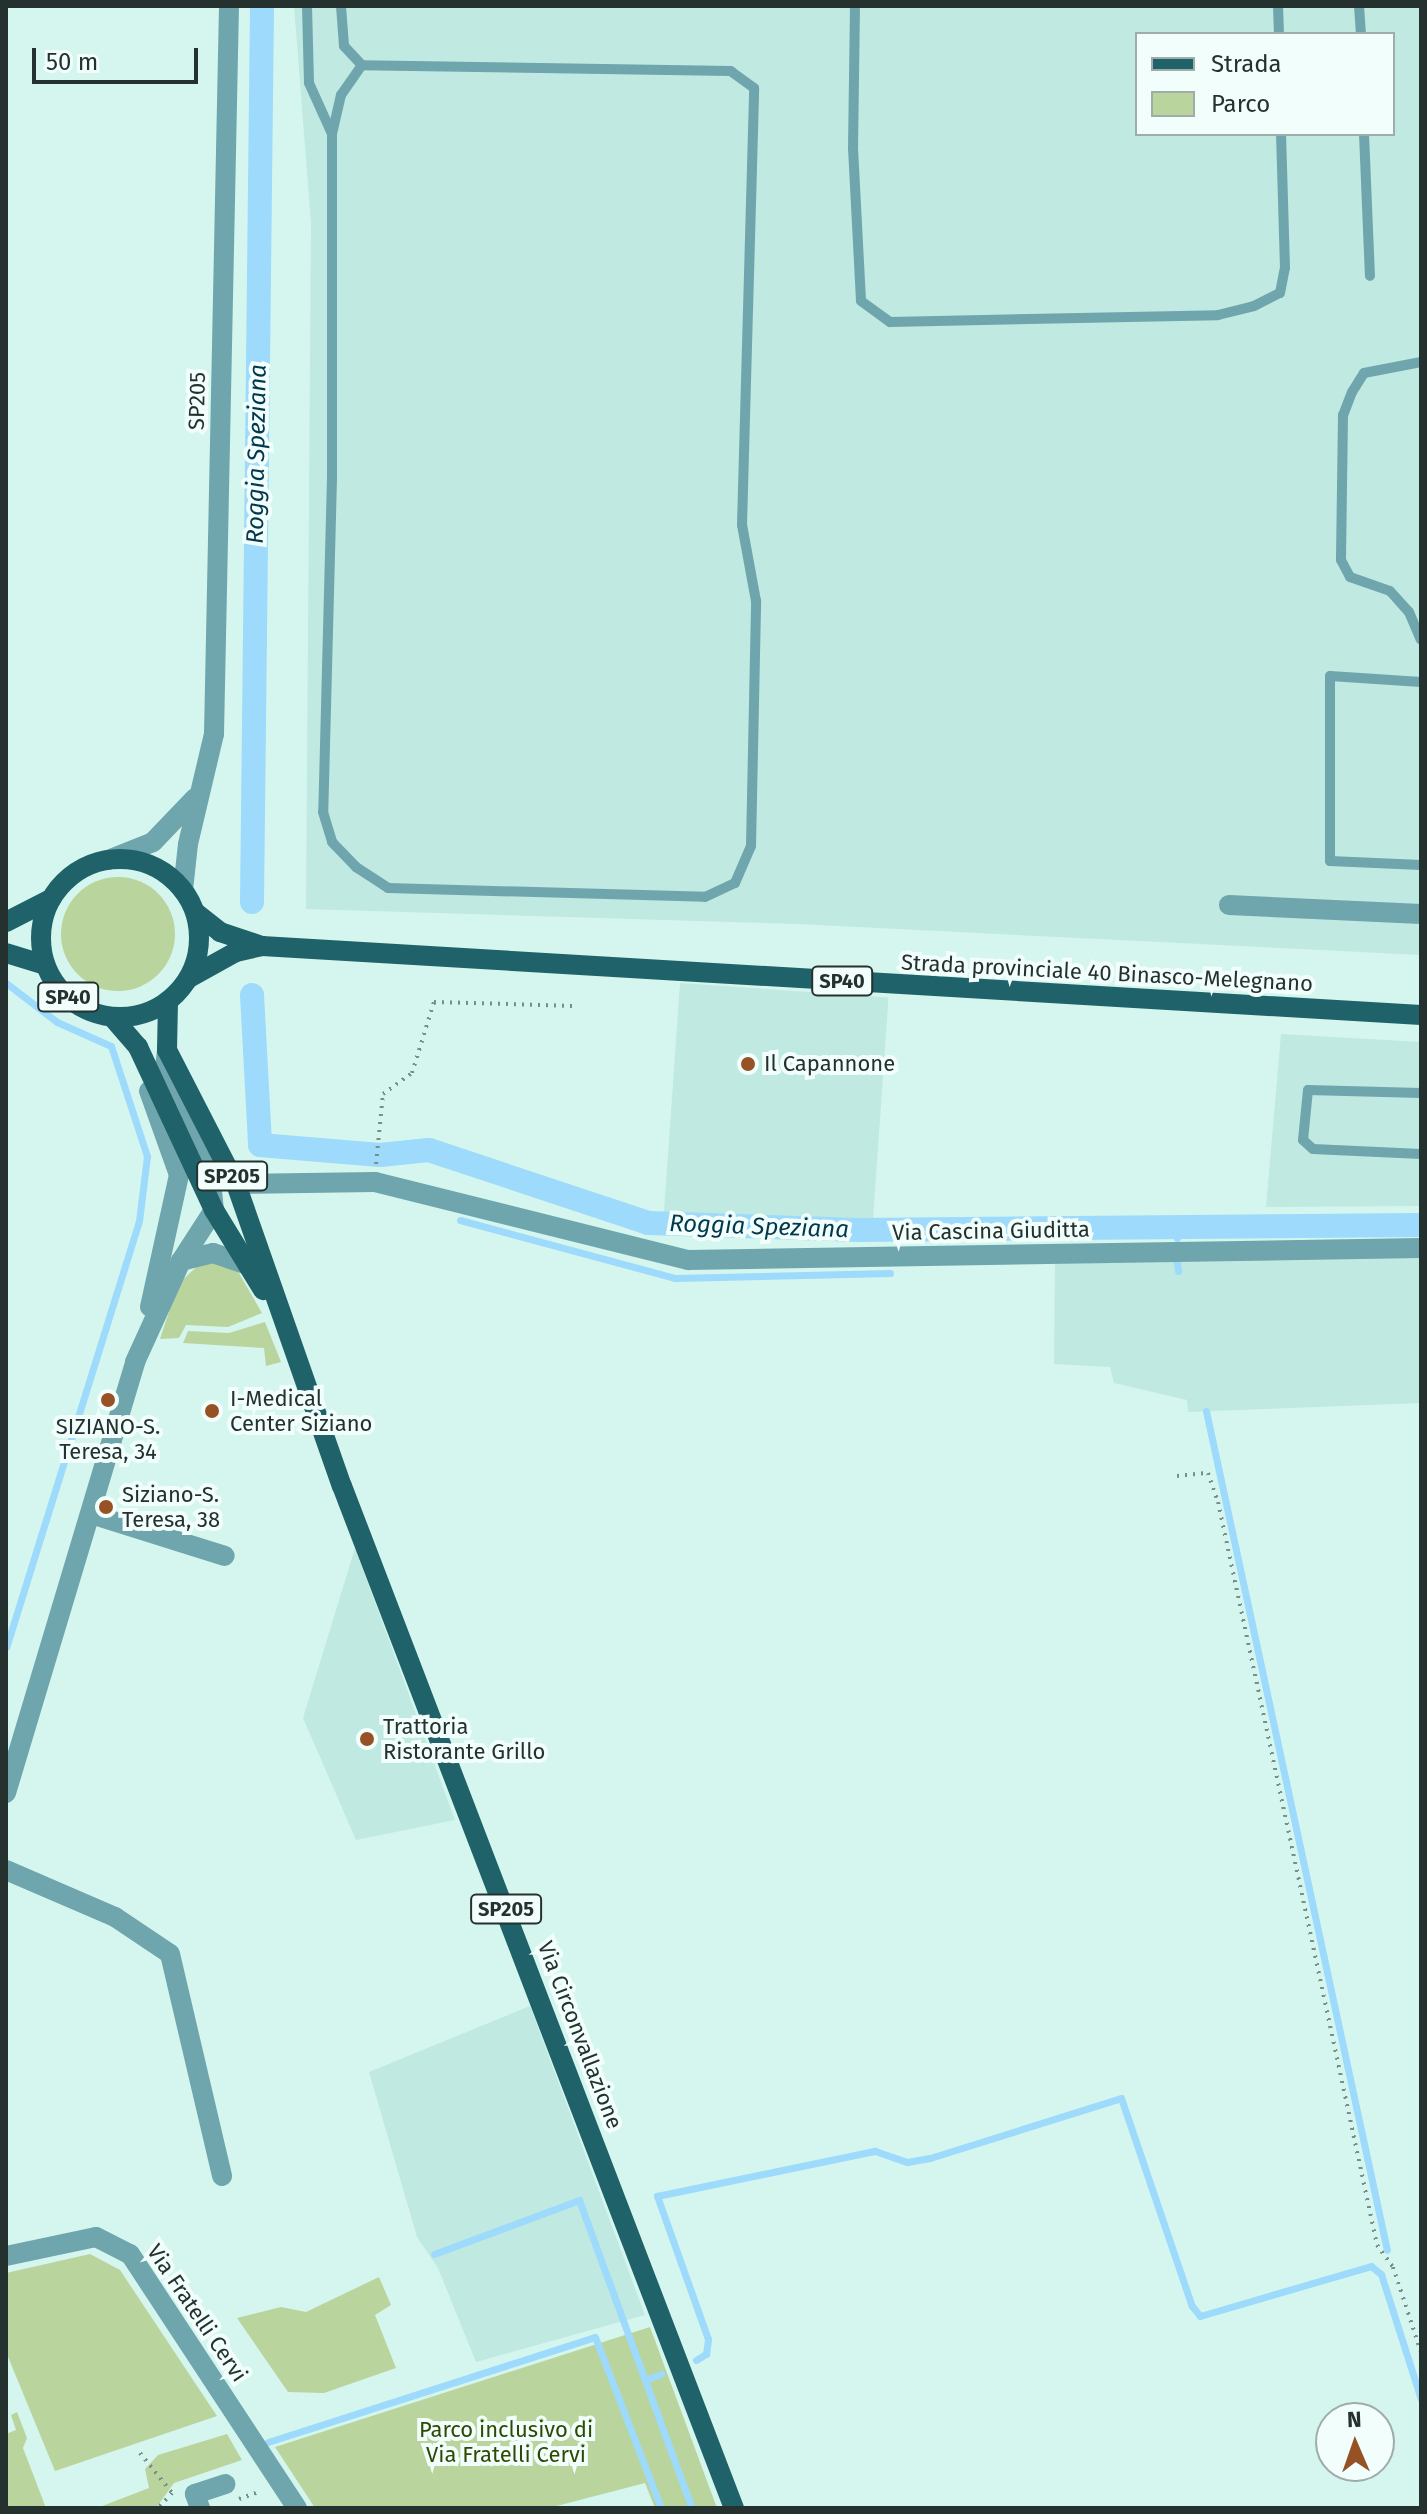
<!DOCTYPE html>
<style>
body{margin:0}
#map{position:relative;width:1427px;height:2514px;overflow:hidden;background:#d5f6ee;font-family:"Fira Sans",sans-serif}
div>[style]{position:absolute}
.built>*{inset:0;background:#c0e9e1;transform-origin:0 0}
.green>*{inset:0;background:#bad49e}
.round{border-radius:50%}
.stream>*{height:7px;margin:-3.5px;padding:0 3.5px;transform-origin:3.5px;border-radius:3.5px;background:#9ddafc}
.canal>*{height:24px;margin:-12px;padding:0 12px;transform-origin:12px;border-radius:12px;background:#9ddafc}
.path>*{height:4px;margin-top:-2px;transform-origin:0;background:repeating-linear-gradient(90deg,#778e89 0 2px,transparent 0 8px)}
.lane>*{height:10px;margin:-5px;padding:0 5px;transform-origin:5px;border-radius:5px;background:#6fa5ad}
.street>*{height:20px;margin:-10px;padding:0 10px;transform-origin:10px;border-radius:10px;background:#6fa5ad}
.primary>*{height:20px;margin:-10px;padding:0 10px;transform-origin:10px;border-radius:10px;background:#20626a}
.primary>.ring{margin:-10px;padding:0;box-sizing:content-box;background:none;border:20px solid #20626a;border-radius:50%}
.dots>*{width:22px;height:22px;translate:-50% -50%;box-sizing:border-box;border:4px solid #f1fefb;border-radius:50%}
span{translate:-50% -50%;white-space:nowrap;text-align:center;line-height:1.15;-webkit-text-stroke:8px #f1fefb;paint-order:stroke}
.shield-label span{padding:2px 6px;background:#f1fefb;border:2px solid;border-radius:6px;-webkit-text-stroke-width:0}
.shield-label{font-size:20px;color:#24312e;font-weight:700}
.street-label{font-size:22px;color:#24312e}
.poi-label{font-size:22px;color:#24312e}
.left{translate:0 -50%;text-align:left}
.park-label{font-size:22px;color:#2f4904}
.water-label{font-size:24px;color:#02374d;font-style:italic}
.frame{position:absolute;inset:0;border:8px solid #24312e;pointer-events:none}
.legend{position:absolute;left:1135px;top:32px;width:260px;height:104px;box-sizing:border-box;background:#f1fefb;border:2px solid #9faca9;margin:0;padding:10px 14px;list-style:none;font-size:24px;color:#24312e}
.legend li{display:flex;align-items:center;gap:16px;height:40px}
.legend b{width:40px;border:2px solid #9faca9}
.north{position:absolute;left:1315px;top:2402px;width:80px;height:80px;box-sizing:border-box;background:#f1fefb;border:2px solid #9faca9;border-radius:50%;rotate:358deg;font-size:22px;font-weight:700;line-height:32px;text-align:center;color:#24312e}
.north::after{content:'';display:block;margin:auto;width:28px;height:36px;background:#965225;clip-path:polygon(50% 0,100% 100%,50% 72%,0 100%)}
.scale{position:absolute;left:32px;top:48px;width:166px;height:36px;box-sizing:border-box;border:4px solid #24312e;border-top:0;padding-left:10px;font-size:24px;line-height:28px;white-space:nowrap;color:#24312e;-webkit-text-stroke:6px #f1fefb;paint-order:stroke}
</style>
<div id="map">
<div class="built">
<i style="clip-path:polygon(evenodd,294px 6px,1421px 6px,1421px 955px,797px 924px,306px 909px,311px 223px,294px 6px,1137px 34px,1393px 34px,1393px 134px,1137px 134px,1137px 34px)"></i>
<i style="left:680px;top:983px;width:209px;height:233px;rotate:4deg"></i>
<i style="clip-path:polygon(1281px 1034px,1421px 1042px,1421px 1206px,1266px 1207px)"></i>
<i style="clip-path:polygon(1421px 1257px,1421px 1403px,1188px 1412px,1187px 1400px,1114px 1383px,1110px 1367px,1054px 1364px,1055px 1259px)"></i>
<i style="clip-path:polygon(355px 1548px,455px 1820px,356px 1840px,303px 1718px)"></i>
<i style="clip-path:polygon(530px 2006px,645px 2315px,476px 2362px,438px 2268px,417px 2237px,369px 2072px)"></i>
</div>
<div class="green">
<i class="round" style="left:61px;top:877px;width:114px;height:114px"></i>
<i style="clip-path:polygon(203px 1261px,236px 1268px,262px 1313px,228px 1327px,186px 1325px,179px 1338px,160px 1339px,178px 1284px)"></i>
<i style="clip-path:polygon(265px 1322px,281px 1362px,266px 1366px,264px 1348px,183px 1343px,188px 1331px,229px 1333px)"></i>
<i style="clip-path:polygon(90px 2254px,120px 2270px,217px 2416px,55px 2471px,6px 2352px,6px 2273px)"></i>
<i style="clip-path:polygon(379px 2277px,391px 2305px,375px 2315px,396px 2368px,324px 2393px,288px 2392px,237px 2318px,281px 2307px,306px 2312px)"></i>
<i style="clip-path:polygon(650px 2327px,717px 2508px,655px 2508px,645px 2483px,549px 2508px,315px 2508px,275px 2447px)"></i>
<i style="clip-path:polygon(17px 2412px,27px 2438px,23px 2448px,46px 2508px,6px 2508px,6px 2434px,16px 2430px,11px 2415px)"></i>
<i style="clip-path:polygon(227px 2434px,242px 2460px,174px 2483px,156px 2508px,97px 2508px,149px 2488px,145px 2469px,158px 2455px)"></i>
</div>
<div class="stream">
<i style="left:6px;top:983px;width:64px;rotate:37.4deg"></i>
<i style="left:57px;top:1022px;width:59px;rotate:24deg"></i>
<i style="left:111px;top:1046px;width:116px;rotate:71.9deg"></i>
<i style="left:147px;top:1156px;width:65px;rotate:97deg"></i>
<i style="left:139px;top:1221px;width:446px;rotate:107.3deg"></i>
<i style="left:460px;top:1220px;width:223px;rotate:15.1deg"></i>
<i style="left:675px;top:1278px;width:215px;rotate:-1.3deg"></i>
<i style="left:1177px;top:1225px;width:13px;rotate:90deg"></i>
<i style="left:1177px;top:1263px;width:8px;rotate:83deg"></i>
<i style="left:1206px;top:1411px;width:858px;rotate:77.83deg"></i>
<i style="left:434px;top:2254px;width:155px;rotate:-20.4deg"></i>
<i style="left:579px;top:2200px;width:328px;rotate:69.9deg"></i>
<i style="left:696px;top:2360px;width:12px;rotate:-31deg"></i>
<i style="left:706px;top:2354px;width:15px;rotate:-82deg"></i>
<i style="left:708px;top:2339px;width:152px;rotate:-109.6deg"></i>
<i style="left:657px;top:2196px;width:223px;rotate:-11.7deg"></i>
<i style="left:875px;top:2151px;width:34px;rotate:19deg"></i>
<i style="left:907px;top:2162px;width:23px;rotate:-10deg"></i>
<i style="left:930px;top:2158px;width:200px;rotate:-17.4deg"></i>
<i style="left:1121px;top:2098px;width:220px;rotate:71.2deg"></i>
<i style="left:1192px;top:2306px;width:13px;rotate:51deg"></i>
<i style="left:1200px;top:2316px;width:178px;rotate:-16.3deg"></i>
<i style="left:1371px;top:2266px;width:13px;rotate:39deg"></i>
<i style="left:1381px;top:2274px;width:131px;rotate:72.3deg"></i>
<i style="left:645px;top:2380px;width:17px;rotate:-21deg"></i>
<i style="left:268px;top:2442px;width:343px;rotate:-17.8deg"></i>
<i style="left:595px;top:2337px;width:183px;rotate:68.9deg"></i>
</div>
<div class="canal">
<i style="left:252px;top:902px;width:896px;rotate:-89.36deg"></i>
<i style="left:252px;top:995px;width:150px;rotate:86.9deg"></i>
<i style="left:260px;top:1145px;width:120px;rotate:4.8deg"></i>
<i style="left:380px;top:1155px;width:49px;rotate:-5.8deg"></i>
<i style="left:429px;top:1150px;width:231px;rotate:18.4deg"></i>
<i style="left:648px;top:1223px;width:211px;rotate:1.9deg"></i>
<i style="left:859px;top:1230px;width:562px;rotate:-0.51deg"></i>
</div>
<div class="path">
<i style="left:376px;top:1164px;width:70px;rotate:-84.3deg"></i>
<i style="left:383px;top:1094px;width:36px;rotate:-36deg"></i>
<i style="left:412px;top:1073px;width:74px;rotate:-72.8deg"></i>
<i style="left:434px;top:1002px;width:139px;rotate:1.6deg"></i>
<i style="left:1177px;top:1476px;width:31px;rotate:-6deg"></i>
<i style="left:1208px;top:1473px;width:31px;rotate:71deg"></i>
<i style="left:1218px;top:1502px;width:760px;rotate:77.92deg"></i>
<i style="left:1377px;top:2245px;width:27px;rotate:54deg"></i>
<i style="left:1393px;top:2267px;width:89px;rotate:71.8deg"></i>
<i style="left:140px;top:2453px;width:51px;rotate:51.3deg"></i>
<i style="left:172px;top:2493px;width:21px;rotate:133deg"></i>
<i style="left:239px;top:2499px;width:23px;rotate:-20deg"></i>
</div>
<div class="lane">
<i style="left:307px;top:6px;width:77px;rotate:88.5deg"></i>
<i style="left:309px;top:83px;width:56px;rotate:65.7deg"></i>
<i style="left:332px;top:134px;width:344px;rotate:90deg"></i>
<i style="left:332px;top:478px;width:334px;rotate:91.5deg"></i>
<i style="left:323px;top:812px;width:31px;rotate:73deg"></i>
<i style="left:332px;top:842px;width:35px;rotate:46deg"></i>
<i style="left:356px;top:867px;width:38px;rotate:33deg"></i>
<i style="left:388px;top:888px;width:317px;rotate:1.6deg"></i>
<i style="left:705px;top:897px;width:33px;rotate:-25deg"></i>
<i style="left:735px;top:883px;width:40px;rotate:-66.6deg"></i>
<i style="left:751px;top:846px;width:245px;rotate:-88.8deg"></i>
<i style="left:756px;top:601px;width:77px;rotate:-100.4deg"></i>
<i style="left:742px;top:525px;width:437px;rotate:-88.4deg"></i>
<i style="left:754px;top:88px;width:29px;rotate:-144deg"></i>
<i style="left:731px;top:71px;width:369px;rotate:-179.1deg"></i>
<i style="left:362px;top:65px;width:37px;rotate:125deg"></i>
<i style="left:341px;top:95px;width:40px;rotate:103deg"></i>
<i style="left:341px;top:6px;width:40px;rotate:85.7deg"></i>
<i style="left:344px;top:46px;width:26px;rotate:47deg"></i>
<i style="left:855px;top:6px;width:142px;rotate:90.8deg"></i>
<i style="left:853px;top:148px;width:153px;rotate:87deg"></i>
<i style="left:861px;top:301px;width:36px;rotate:36deg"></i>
<i style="left:890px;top:322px;width:328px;rotate:-1.2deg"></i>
<i style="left:1218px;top:315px;width:37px;rotate:-14deg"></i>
<i style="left:1254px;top:306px;width:29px;rotate:-27deg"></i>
<i style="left:1280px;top:293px;width:25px;rotate:-79deg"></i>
<i style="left:1285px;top:268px;width:134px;rotate:-91.7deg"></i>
<i style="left:1278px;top:6px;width:28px;rotate:88deg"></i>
<i style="left:1359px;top:6px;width:28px;rotate:86deg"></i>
<i style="left:1364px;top:134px;width:142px;rotate:87.6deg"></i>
<i style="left:1421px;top:362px;width:58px;rotate:169.1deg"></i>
<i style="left:1364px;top:373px;width:22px;rotate:122deg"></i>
<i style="left:1352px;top:392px;width:25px;rotate:111deg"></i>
<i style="left:1343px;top:415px;width:145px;rotate:90.8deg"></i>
<i style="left:1341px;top:560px;width:19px;rotate:62deg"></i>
<i style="left:1350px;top:577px;width:42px;rotate:19.3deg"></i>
<i style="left:1390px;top:591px;width:28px;rotate:48deg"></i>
<i style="left:1409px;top:612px;width:30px;rotate:67deg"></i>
<i style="left:1421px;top:682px;width:91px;rotate:-176.2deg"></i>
<i style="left:1330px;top:676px;width:185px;rotate:90deg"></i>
<i style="left:1330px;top:861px;width:91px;rotate:2.5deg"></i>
<i style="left:1421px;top:1093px;width:113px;rotate:-178.5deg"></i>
<i style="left:1308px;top:1090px;width:50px;rotate:95.7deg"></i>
<i style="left:1303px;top:1140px;width:13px;rotate:42deg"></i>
<i style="left:1313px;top:1149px;width:108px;rotate:2.7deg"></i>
</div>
<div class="street">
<i style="left:108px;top:860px;width:48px;rotate:-21.8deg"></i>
<i style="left:153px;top:842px;width:61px;rotate:-46.3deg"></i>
<i style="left:183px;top:890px;width:46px;rotate:-83.8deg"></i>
<i style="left:188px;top:844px;width:113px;rotate:-76.7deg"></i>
<i style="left:214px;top:734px;width:728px;rotate:-88.82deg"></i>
<i style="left:1229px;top:905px;width:192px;rotate:2.7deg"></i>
<i style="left:149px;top:1091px;width:89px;rotate:70.3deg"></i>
<i style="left:179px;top:1175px;width:135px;rotate:102.4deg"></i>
<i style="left:236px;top:1184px;width:139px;rotate:-0.8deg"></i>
<i style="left:375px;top:1182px;width:323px;rotate:14deg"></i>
<i style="left:688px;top:1260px;width:733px;rotate:-0.94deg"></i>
<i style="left:181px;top:1261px;width:33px;rotate:-14deg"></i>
<i style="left:213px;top:1253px;width:34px;rotate:19deg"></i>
<i style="left:91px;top:1514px;width:140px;rotate:17.4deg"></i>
<i style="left:6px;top:1793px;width:450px;rotate:-73.3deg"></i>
<i style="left:135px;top:1362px;width:111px;rotate:-65.5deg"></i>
<i style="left:181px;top:1261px;width:61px;rotate:-57.1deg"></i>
<i style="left:214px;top:1210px;width:39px;rotate:-96deg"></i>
<i style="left:210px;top:1171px;width:111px;rotate:-113.8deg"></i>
<i style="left:165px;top:1069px;width:19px;rotate:-84deg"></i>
<i style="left:6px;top:1870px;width:119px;rotate:23.3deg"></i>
<i style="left:115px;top:1917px;width:66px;rotate:33.9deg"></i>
<i style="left:170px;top:1954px;width:228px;rotate:76.8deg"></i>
<i style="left:6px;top:2256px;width:92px;rotate:-11.9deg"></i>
<i style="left:96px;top:2237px;width:38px;rotate:27deg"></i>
<i style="left:130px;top:2254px;width:304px;rotate:56.7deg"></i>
<i style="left:200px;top:2508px;width:15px;rotate:-110deg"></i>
<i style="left:195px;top:2494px;width:32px;rotate:-18deg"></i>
</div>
<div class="primary">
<i class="ring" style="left:41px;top:859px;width:138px;height:138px"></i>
<i style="left:196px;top:913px;width:31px;rotate:38deg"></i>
<i style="left:220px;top:932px;width:44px;rotate:18.4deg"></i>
<i style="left:6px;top:922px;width:51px;rotate:-27.1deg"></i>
<i style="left:6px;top:953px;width:41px;rotate:17.1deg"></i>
<i style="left:189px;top:978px;width:54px;rotate:-29deg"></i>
<i style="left:236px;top:952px;width:27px;rotate:-13deg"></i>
<i style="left:262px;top:946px;width:1161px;rotate:3.41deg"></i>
<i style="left:168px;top:1002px;width:48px;rotate:91.2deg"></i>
<i style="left:167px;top:1050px;width:151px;rotate:62.8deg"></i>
<i style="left:236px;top:1184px;width:320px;rotate:70.7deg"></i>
<i style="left:342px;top:1486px;width:1095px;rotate:69.02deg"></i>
<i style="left:112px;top:1017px;width:40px;rotate:49deg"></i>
<i style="left:138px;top:1047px;width:180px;rotate:65deg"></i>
<i style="left:214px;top:1210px;width:94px;rotate:58.5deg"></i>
</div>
<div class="dots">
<i style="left:748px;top:1064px;background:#965225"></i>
<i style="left:108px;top:1400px;background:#965225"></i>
<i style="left:212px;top:1411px;background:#965225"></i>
<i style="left:106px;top:1507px;background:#965225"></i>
<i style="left:367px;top:1739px;background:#965225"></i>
</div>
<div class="shield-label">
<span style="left:842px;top:981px">SP40</span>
<span style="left:68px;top:997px">SP40</span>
<span style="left:232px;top:1176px">SP205</span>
<span style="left:506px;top:1909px">SP205</span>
</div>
<div class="street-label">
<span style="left:197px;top:401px;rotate:-89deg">SP205</span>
<span style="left:1107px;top:973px;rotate:3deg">Strada provinciale 40 Binasco-Melegnano</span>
<span style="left:991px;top:1231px;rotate:-1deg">Via Cascina Giuditta</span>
<span style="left:580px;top:2035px;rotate:69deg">Via Circonvallazione</span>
<span style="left:197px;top:2313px;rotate:56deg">Via Fratelli Cervi</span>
</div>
<div class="poi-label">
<span class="left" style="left:764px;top:1064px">Il Capannone</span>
<span class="left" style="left:230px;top:1411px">I-Medical<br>Center Siziano</span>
<span style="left:108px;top:1439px">SIZIANO-S.<br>Teresa, 34</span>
<span class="left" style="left:122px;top:1507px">Siziano-S.<br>Teresa, 38</span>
<span class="left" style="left:383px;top:1739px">Trattoria<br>Ristorante Grillo</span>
</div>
<div class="park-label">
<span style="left:506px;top:2442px">Parco inclusivo di<br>Via Fratelli Cervi</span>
</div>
<div class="water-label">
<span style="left:257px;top:454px;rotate:-89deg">Roggia Speziana</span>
<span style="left:759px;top:1227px;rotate:2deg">Roggia Speziana</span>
</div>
<div class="frame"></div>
<ul class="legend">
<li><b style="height:10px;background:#20626a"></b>Strada</li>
<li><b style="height:22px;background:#bad49e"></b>Parco</li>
</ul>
<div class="north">N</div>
<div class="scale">50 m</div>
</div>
